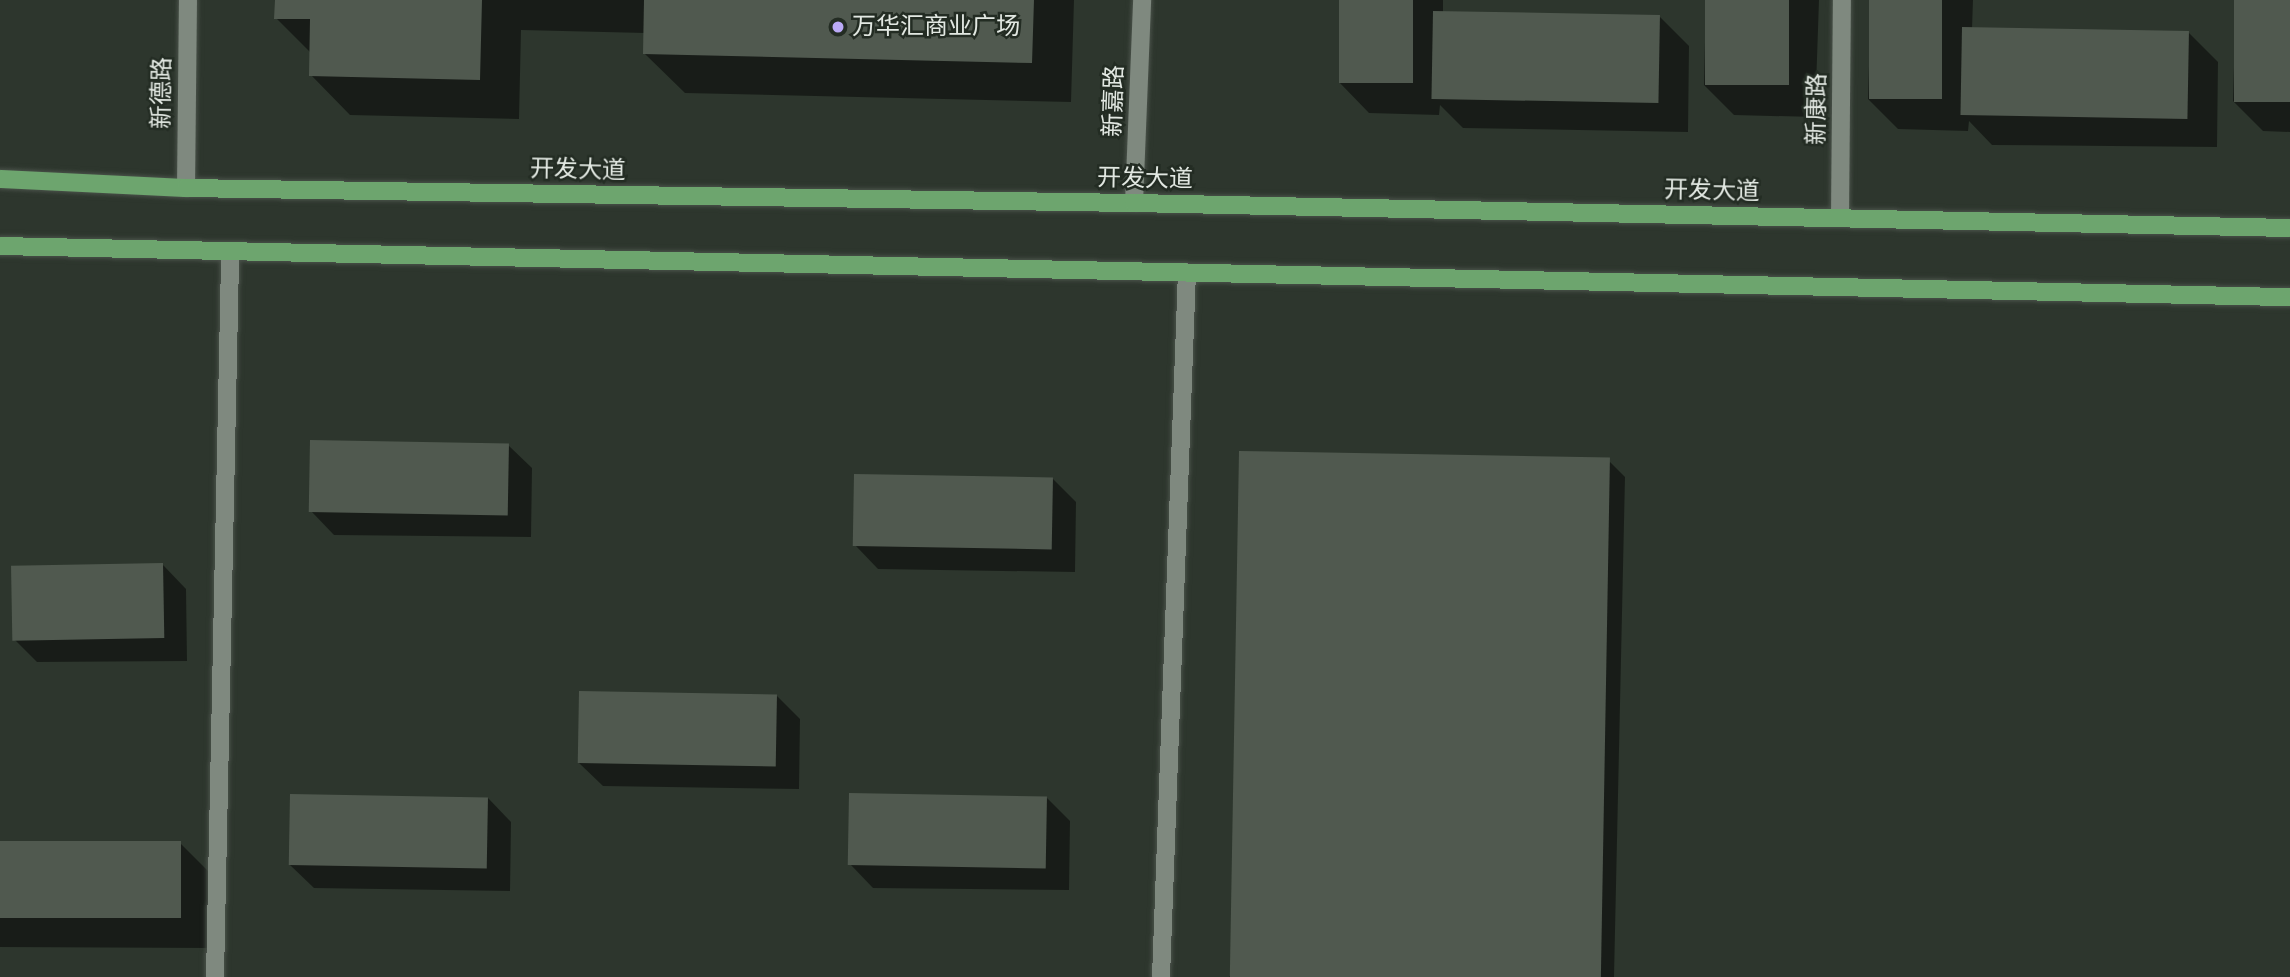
<!DOCTYPE html>
<meta charset="utf-8">
<style>
body{margin:0}
#map{position:relative;width:2290px;height:977px;overflow:hidden;background:#2d362d;font-family:"Times New Roman","Noto Sans SC",serif}
div>[style]{position:absolute}
.shadow>*{inset:0;background:#0007}
.building>*{inset:0;background:#50594f;transform-origin:0 0}
.roads{filter:drop-shadow(0 0 2px #4a524a) drop-shadow(0 0 2px #4a524a)}
.minor>*{height:18px;margin:-9px;padding:0 9px;transform-origin:9px;border-radius:9px;background:#7f897f}
.major>*{height:18px;margin:-9px;padding:0 9px;transform-origin:9px;border-radius:9px;background:#6da56e}
.dots>*{width:19px;height:19px;translate:-50% -50%;box-sizing:border-box;border:4px solid #232c23;border-radius:50%}
span{translate:-50% -50%;white-space:nowrap;text-align:center;line-height:1.15;-webkit-text-stroke:5px #232c23;paint-order:stroke}
.poi-label{font-size:24px;color:#e2e8e2}
.left{translate:0 -50%;text-align:left}
.street-label{font-size:24px;color:#e2e8e2}
</style>
<div id="map">
<div class="shadow">
<i style="clip-path:polygon(276px 0,1074px 0,1071px 102px,685px 93px,645px 54px,645px 33px,521px 30px,519px 119px,350px 115px,311px 75px,311px 53px,276px 18px)"></i>
<i style="clip-path:polygon(1341px 0,1443px 0,1443px 13px,1659px 16px,1689px 46px,1688px 132px,1463px 128px,1440px 105px,1439px 115px,1369px 113px,1339px 82px)"></i>
<i style="clip-path:polygon(1706px 0,1819px 0,1815px 117px,1734px 115px,1704px 85px)"></i>
<i style="clip-path:polygon(1871px 0,1973px 0,1972px 29px,2188px 32px,2218px 62px,2217px 147px,1992px 145px,1969px 121px,1968px 131px,1898px 129px,1868px 99px)"></i>
<i style="clip-path:polygon(2236px 0,2290px 0,2290px 132px,2263px 131px,2233px 101px)"></i>
<i style="clip-path:polygon(508px 445px,532px 468px,531px 537px,334px 535px,311px 511px)"></i>
<i style="clip-path:polygon(1609px 461px,1625px 477px,1614px 977px,1229px 977px)"></i>
<i style="clip-path:polygon(1052px 478px,1076px 502px,1075px 572px,878px 569px,855px 545px)"></i>
<i style="clip-path:polygon(163px 565px,186px 589px,187px 661px,37px 662px,13px 638px)"></i>
<i style="clip-path:polygon(777px 696px,800px 719px,799px 789px,603px 786px,579px 763px)"></i>
<i style="clip-path:polygon(1046px 797px,1070px 821px,1069px 890px,873px 888px,850px 864px)"></i>
<i style="clip-path:polygon(488px 798px,511px 822px,510px 891px,314px 888px,290px 865px)"></i>
<i style="clip-path:polygon(0 843px,181px 844px,211px 874px,210px 948px,0 947px)"></i>
</div>
<div class="building">
<i style="clip-path:polygon(275px 0,482px 0,480px 80px,309px 76px,310px 19px,274px 19px)"></i>
<i style="clip-path:polygon(644px 0,1034px 0,1032px 63px,643px 54px)"></i>
<i style="left:1339px;top:0;width:74px;height:83px"></i>
<i style="left:1705px;top:0;width:84px;height:85px"></i>
<i style="left:1869px;top:0;width:73px;height:99px"></i>
<i style="left:2234px;top:0;width:56px;height:102px"></i>
<i style="left:1433px;top:11px;width:227px;height:88px;rotate:1deg"></i>
<i style="left:1962px;top:27px;width:227px;height:88px;rotate:1deg"></i>
<i style="left:310px;top:440px;width:199px;height:72px;rotate:1deg"></i>
<i style="left:1239px;top:451px;width:371px;height:526px;rotate:1deg"></i>
<i style="left:854px;top:474px;width:199px;height:72px;rotate:1deg"></i>
<i style="left:163px;top:563px;width:75px;height:152px;rotate:89deg"></i>
<i style="left:579px;top:691px;width:198px;height:72px;rotate:1deg"></i>
<i style="left:849px;top:793px;width:198px;height:72px;rotate:1deg"></i>
<i style="left:290px;top:794px;width:198px;height:71px;rotate:1deg"></i>
<i style="left:0;top:841px;width:181px;height:77px"></i>
</div>
<div class="roads">
<div class="minor">
<i style="left:186px;top:188px;width:188px;rotate:-89.4deg"></i>
<i style="left:1134px;top:203px;width:203px;rotate:-87.7deg"></i>
<i style="left:1840px;top:218px;width:218px;rotate:-89.5deg"></i>
<i style="left:215px;top:977px;width:719px;rotate:-88.8deg"></i>
<i style="left:1161px;top:977px;width:705px;rotate:-87.89deg"></i>
</div>
<div class="major">
<i style="left:0;top:179px;width:186px;rotate:2.8deg"></i>
<i style="left:186px;top:188px;width:948px;rotate:0.91deg"></i>
<i style="left:1134px;top:203px;width:1156px;rotate:1.24deg"></i>
<i style="left:0;top:246px;width:2291px;rotate:1.28deg"></i>
</div>
</div>
<div class="dots">
<i style="left:838px;top:27px;background:#bbaaf6"></i>
</div>
<div class="poi-label">
<span class="left" style="left:852px;top:27px">万华汇商业广场</span>
</div>
<div class="street-label">
<span style="left:162px;top:93px;rotate:-89deg">新德路</span>
<span style="left:1114px;top:101px;rotate:-88deg">新嘉路</span>
<span style="left:1817px;top:109px;rotate:-89deg">新康路</span>
<span style="left:578px;top:170px;rotate:1deg">开发大道</span>
<span style="left:1145px;top:179px;rotate:1deg">开发大道</span>
<span style="left:1712px;top:191px;rotate:1deg">开发大道</span>
</div>
</div>
